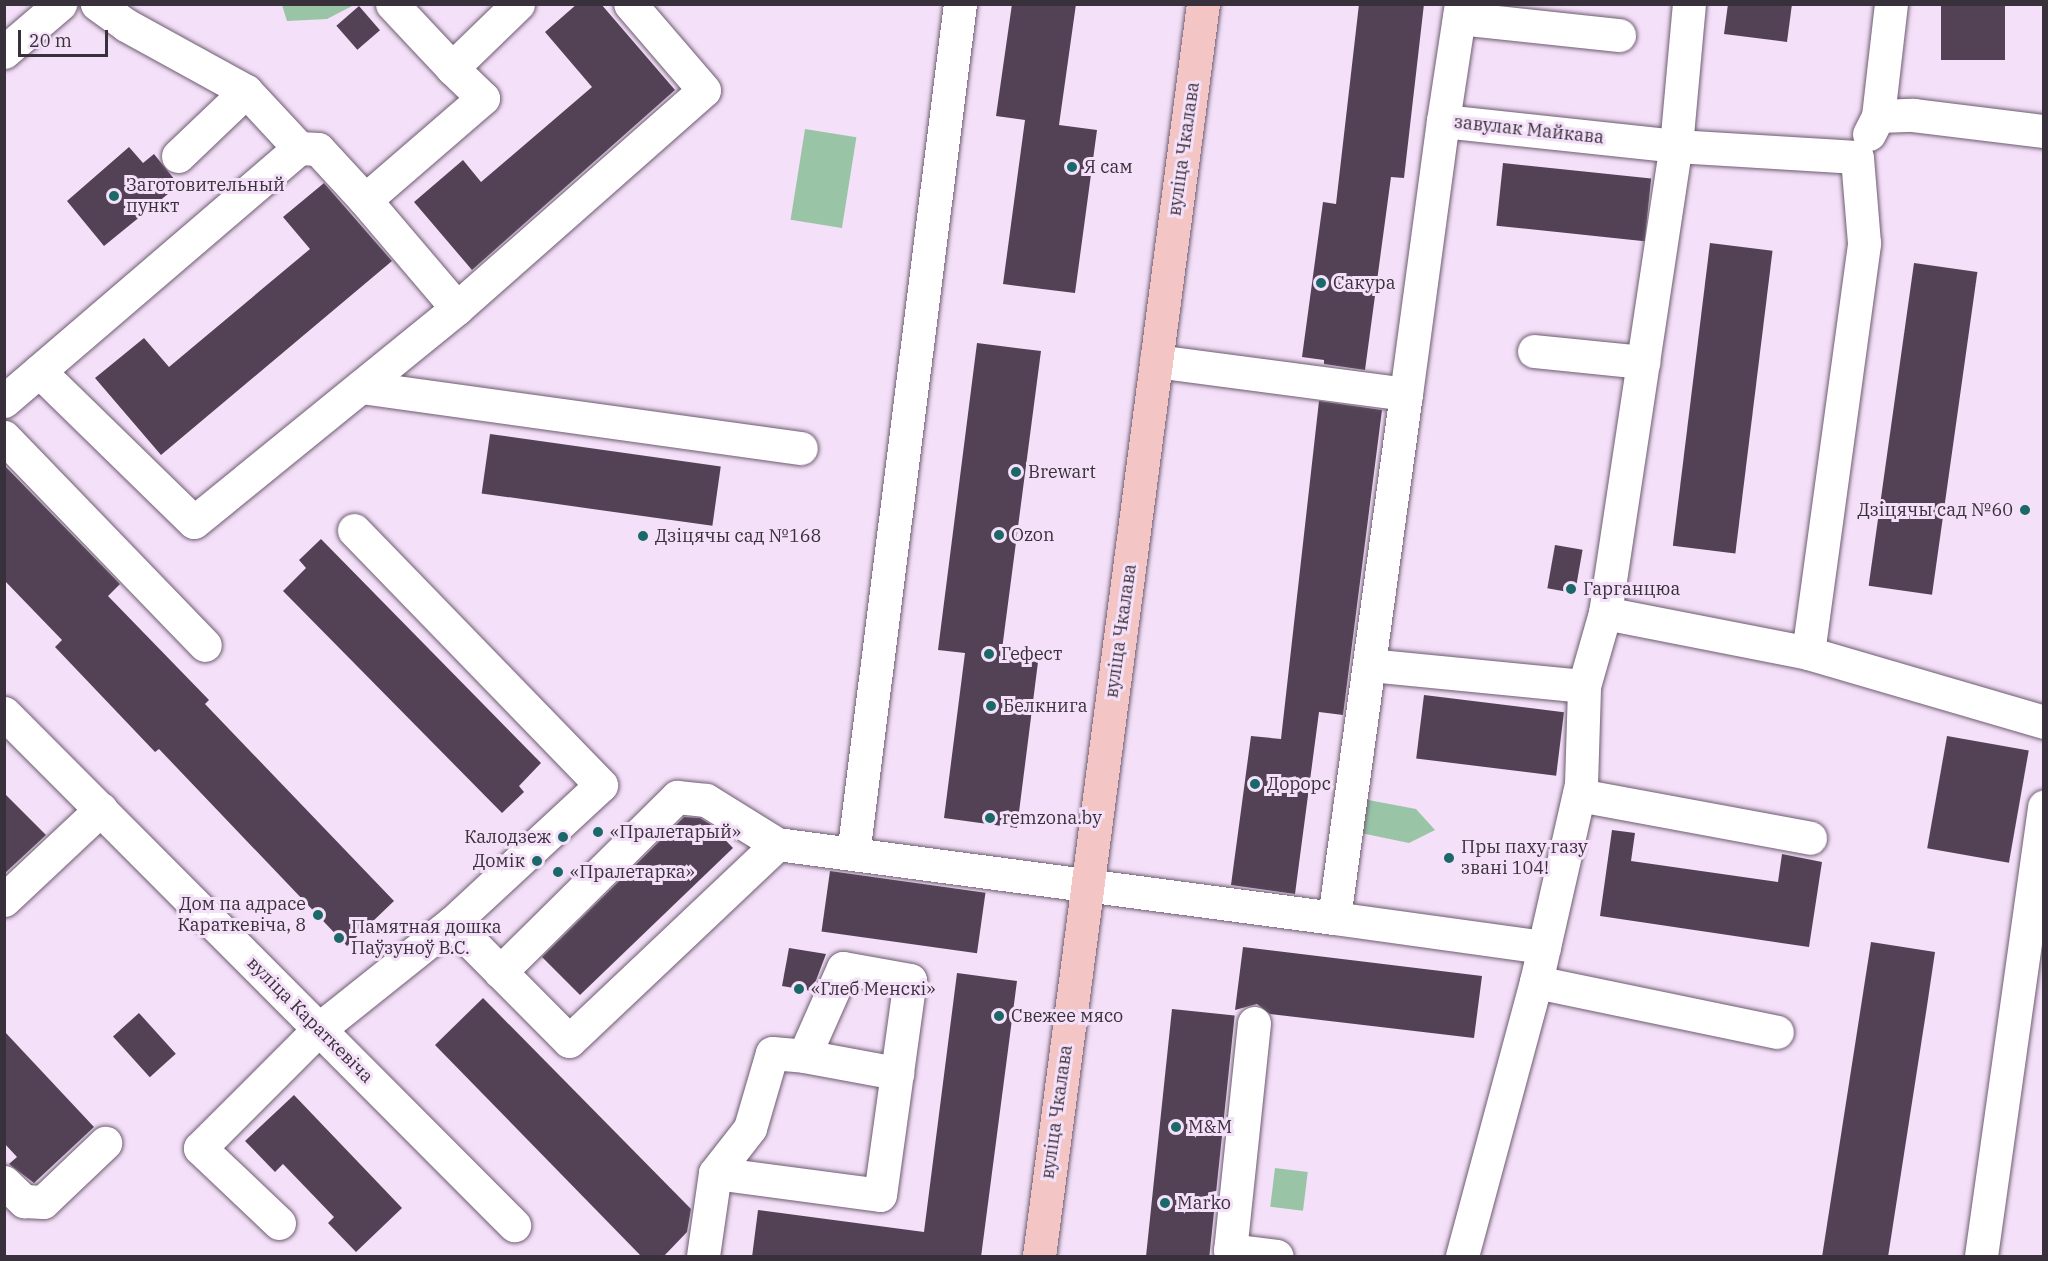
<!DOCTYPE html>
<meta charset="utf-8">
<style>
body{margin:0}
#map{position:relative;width:2048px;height:1261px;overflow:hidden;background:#f4e0f8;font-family:"IBM Plex Serif",serif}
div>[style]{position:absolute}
.green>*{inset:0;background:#99c5a6;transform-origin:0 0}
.building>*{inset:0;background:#534256;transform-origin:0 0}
.roads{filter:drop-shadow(0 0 2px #6d5c71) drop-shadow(0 0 2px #6d5c71)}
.minor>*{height:33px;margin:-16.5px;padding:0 16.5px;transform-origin:16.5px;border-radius:16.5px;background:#fff}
.major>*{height:33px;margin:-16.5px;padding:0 16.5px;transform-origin:16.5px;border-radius:16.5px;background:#f3c5c5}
.dots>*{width:16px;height:16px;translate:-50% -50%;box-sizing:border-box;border:3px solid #f4e0f8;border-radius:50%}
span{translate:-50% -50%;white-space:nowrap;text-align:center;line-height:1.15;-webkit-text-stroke:6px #f4e0f8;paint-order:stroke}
.street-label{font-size:18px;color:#38303a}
.poi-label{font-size:18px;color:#38303a}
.left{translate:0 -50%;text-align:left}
.right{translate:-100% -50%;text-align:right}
.frame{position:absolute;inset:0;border:6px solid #38303a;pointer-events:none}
.scale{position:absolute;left:18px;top:30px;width:90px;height:27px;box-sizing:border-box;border:3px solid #38303a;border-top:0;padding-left:8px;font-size:18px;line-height:21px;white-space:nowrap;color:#38303a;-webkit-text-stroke:4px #f4e0f8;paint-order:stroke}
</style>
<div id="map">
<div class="green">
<i style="clip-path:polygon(282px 5px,282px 4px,354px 5px,327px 19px,287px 21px)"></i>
<i style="left:805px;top:129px;width:52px;height:92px;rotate:9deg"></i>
<i style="clip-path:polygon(1363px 799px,1416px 809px,1435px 830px,1409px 843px,1356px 832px)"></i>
<i style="left:1275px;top:1168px;width:33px;height:39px;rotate:7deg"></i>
</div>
<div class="building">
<i style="clip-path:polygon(577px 4px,601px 4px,675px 90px,472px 270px,414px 202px,463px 160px,481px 182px,592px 87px,545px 32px)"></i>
<i style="clip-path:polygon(1012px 4px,1076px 4px,1059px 125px,1097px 130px,1075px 293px,1003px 284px,1025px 120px,996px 116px)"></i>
<i style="clip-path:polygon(1359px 4px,1424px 4px,1404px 178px,1391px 177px,1365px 370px,1324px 364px,1324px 360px,1302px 357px,1323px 202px,1336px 204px)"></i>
<i style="clip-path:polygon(1728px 4px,1792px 4px,1787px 42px,1724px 34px)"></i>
<i style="left:1941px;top:4px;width:64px;height:56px"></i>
<i style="left:359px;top:6px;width:32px;height:30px;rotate:49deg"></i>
<i style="clip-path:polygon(129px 147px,143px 163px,154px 154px,179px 185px,104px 246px,67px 201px)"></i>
<i style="left:1503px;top:163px;width:149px;height:63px;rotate:6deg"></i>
<i style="clip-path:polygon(324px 183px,392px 261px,161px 455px,95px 378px,144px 338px,169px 367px,310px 249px,283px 217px)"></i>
<i style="left:1710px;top:243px;width:63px;height:305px;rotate:7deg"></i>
<i style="left:1914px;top:263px;width:64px;height:326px;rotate:8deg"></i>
<i style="clip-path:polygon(977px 343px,1041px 351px,1001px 657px,1038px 662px,1017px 828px,944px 818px,965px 653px,938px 650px)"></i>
<i style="clip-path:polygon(1319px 401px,1382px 410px,1343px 715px,1319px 712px,1295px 894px,1231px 885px,1251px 736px,1281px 739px)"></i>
<i style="left:490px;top:434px;width:233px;height:60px;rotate:8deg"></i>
<i style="clip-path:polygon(4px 465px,120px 584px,108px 596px,209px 700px,205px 704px,394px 901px,347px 946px,159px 749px,155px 752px,55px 647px,62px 640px,4px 580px)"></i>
<i style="clip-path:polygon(321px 539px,541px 763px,519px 786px,524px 792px,502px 813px,283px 591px,306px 568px,299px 560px)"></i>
<i style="left:1555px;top:545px;width:28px;height:44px;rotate:10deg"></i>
<i style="left:1424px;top:695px;width:141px;height:64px;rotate:7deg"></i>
<i style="left:1947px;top:736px;width:83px;height:114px;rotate:10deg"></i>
<i style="clip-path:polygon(4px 793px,46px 835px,4px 874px)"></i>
<i style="clip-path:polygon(684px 817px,700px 818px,710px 824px,733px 848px,580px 995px,542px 957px)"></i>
<i style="clip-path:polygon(1612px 830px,1635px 833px,1631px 861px,1778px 882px,1782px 854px,1822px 862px,1809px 947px,1600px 916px)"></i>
<i style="left:830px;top:871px;width:157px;height:61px;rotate:8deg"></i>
<i style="clip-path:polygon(1871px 942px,1935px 952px,1927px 1006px,1888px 1257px,1822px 1257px)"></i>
<i style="clip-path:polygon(1243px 947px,1482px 976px,1474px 1038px,1270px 1014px,1257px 1004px,1235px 1010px)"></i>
<i style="clip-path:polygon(789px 948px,826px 954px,812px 991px,782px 986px)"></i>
<i style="clip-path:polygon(957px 973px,1017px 981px,981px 1257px,752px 1257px,758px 1210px,924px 1232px)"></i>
<i style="clip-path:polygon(483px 998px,691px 1209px,687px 1232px,663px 1257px,642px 1257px,435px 1045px)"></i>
<i style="left:1172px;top:1009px;width:63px;height:250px;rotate:6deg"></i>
<i style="left:139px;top:1013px;width:55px;height:35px;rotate:48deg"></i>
<i style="clip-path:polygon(4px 1031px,94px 1127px,34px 1183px,9px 1164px,17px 1157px,4px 1143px)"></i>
<i style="clip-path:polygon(294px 1095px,402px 1208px,356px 1252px,328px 1223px,334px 1217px,283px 1164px,275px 1172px,245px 1141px)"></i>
</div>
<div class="roads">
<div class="minor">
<i style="left:392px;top:4px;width:88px;rotate:46.8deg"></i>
<i style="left:1459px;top:18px;width:161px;rotate:6.1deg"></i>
<i style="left:4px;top:52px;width:74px;rotate:-40.6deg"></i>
<i style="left:1878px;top:116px;width:35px;rotate:-2deg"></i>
<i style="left:1913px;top:115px;width:132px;rotate:7deg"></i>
<i style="left:1443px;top:121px;width:118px;rotate:-81.3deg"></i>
<i style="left:1869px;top:134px;width:20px;rotate:-63deg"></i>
<i style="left:1878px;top:116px;width:113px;rotate:-83.4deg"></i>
<i style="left:299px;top:148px;width:19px;rotate:3deg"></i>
<i style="left:318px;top:149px;width:69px;rotate:47.3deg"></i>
<i style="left:365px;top:200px;width:156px;rotate:-40.8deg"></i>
<i style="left:483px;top:98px;width:43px;rotate:-135.9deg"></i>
<i style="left:452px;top:68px;width:92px;rotate:-44.1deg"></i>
<i style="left:178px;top:156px;width:94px;rotate:-43.7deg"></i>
<i style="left:365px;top:200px;width:142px;rotate:49.6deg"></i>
<i style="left:1534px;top:351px;width:110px;rotate:5.8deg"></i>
<i style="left:1156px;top:361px;width:252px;rotate:7.5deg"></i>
<i style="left:1406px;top:394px;width:275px;rotate:-82.3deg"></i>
<i style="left:1443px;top:121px;width:234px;rotate:6.1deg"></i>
<i style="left:1676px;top:146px;width:181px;rotate:3.5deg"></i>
<i style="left:39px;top:371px;width:216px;rotate:44.3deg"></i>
<i style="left:194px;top:522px;width:339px;rotate:-39.1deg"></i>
<i style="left:457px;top:308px;width:329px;rotate:-41.4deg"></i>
<i style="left:704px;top:90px;width:113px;rotate:-130.7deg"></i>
<i style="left:361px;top:387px;width:444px;rotate:7.9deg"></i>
<i style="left:4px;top:401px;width:389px;rotate:-40.6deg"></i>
<i style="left:299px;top:148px;width:78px;rotate:-132.9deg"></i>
<i style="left:246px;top:91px;width:137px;rotate:-151.2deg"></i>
<i style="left:126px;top:25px;width:36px;rotate:-144deg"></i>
<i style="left:4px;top:437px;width:289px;rotate:46deg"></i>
<i style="left:1605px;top:613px;width:472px;rotate:-81.4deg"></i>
<i style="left:1676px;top:146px;width:143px;rotate:-84.8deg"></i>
<i style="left:1808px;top:653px;width:414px;rotate:-82.2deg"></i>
<i style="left:1864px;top:243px;width:86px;rotate:-94.7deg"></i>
<i style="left:1369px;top:665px;width:216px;rotate:5.6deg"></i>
<i style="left:4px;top:713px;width:723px;rotate:45.11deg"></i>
<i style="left:1579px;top:795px;width:235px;rotate:10.5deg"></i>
<i style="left:853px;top:854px;width:857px;rotate:-82.83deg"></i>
<i style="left:4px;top:900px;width:133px;rotate:-43.2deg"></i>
<i style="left:1334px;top:918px;width:212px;rotate:7.9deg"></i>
<i style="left:452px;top:923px;width:166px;rotate:45.2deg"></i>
<i style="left:569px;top:1041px;width:286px;rotate:-43.4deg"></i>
<i style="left:777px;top:844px;width:562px;rotate:7.57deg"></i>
<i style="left:1334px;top:918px;width:529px;rotate:-82.18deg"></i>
<i style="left:500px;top:972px;width:249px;rotate:-44.7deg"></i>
<i style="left:677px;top:797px;width:29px;rotate:6deg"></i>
<i style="left:706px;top:800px;width:84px;rotate:31.8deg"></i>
<i style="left:1536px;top:982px;width:246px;rotate:11.7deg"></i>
<i style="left:1254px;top:1023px;width:228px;rotate:96deg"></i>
<i style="left:1230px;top:1250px;width:47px;rotate:7.3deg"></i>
<i style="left:715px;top:1173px;width:57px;rotate:-52.1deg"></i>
<i style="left:750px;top:1128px;width:78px;rotate:-73.7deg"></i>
<i style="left:772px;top:1053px;width:32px;rotate:5deg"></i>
<i style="left:804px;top:1056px;width:95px;rotate:10.4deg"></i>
<i style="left:4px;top:1182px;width:28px;rotate:44deg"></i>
<i style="left:24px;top:1201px;width:19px;rotate:3deg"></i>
<i style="left:43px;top:1202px;width:86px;rotate:-43.6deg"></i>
<i style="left:279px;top:1223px;width:109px;rotate:-136.5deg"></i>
<i style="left:200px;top:1148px;width:168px;rotate:-45deg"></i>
<i style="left:319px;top:1029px;width:170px;rotate:-38.6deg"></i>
<i style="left:452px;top:923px;width:203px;rotate:-42.8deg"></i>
<i style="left:601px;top:785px;width:355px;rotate:-134.1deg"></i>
<i style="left:703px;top:1256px;width:84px;rotate:-81.8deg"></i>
<i style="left:715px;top:1173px;width:166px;rotate:7.6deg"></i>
<i style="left:880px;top:1195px;width:217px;rotate:-82.1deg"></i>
<i style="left:910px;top:980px;width:68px;rotate:-169.8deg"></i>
<i style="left:843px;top:968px;width:96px;rotate:113.9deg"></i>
<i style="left:1462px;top:1256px;width:284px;rotate:-74.9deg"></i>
<i style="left:1536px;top:982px;width:203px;rotate:-77.2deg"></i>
<i style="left:1581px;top:784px;width:98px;rotate:-88.2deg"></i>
<i style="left:1584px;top:686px;width:76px;rotate:-74deg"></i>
<i style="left:1605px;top:613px;width:207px;rotate:11.1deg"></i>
<i style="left:1808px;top:653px;width:246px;rotate:16.3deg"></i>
<i style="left:1981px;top:1256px;width:454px;rotate:-82deg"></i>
</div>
<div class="major">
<i style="left:1039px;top:1256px;width:1263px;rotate:-82.54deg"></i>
</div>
</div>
<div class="dots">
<i style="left:1072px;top:167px;background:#1a6868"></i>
<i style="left:114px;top:196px;background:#1a6868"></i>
<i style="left:1321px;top:283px;background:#1a6868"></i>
<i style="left:1016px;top:472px;background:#1a6868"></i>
<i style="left:2025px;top:510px;background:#1a6868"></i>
<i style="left:999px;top:535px;background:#1a6868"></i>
<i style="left:643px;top:536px;background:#1a6868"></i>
<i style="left:1571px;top:589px;background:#1a6868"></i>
<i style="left:989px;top:654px;background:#1a6868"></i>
<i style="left:991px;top:706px;background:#1a6868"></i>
<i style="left:1255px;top:784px;background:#1a6868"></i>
<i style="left:990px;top:818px;background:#1a6868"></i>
<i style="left:598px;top:832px;background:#1a6868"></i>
<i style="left:563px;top:837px;background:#1a6868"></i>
<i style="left:1449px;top:858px;background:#1a6868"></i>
<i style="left:537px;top:861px;background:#1a6868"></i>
<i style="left:558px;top:872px;background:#1a6868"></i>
<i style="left:318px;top:915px;background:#1a6868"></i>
<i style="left:339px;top:938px;background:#1a6868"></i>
<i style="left:799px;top:989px;background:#1a6868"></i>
<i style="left:999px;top:1016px;background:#1a6868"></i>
<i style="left:1176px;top:1127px;background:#1a6868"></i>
<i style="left:1165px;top:1203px;background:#1a6868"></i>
</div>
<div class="street-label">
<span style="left:1529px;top:130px;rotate:6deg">завулак Майкава</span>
<span style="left:1184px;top:149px;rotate:-82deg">вуліца Чкалава</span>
<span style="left:1121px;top:631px;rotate:-82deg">вуліца Чкалава</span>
<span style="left:310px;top:1020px;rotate:45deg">вуліца Караткевіча</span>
<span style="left:1057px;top:1112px;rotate:-82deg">вуліца Чкалава</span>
</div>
<div class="poi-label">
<span class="left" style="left:1084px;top:167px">Я сам</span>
<span class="left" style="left:126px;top:196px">Заготовительный<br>пункт</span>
<span class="left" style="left:1333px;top:283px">Сакура</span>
<span class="left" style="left:1028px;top:472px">Brewart</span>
<span class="right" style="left:2013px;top:510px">Дзіцячы сад №60</span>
<span class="left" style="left:1011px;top:535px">Ozon</span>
<span class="left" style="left:655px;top:536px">Дзіцячы сад №168</span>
<span class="left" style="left:1583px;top:589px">Гарганцюа</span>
<span class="left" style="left:1001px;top:654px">Гефест</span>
<span class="left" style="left:1003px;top:706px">Белкнига</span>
<span class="left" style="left:1267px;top:784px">Дорорс</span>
<span class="left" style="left:1002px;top:818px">remzona.by</span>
<span class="left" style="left:610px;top:832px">«Пралетарый»</span>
<span class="right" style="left:551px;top:837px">Калодзеж</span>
<span class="left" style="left:1461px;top:858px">Пры паху газу<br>звані 104!</span>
<span class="right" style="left:525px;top:861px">Домік</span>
<span class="left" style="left:570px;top:872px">«Пралетарка»</span>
<span class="right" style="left:306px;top:915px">Дом па адрасе<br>Караткевіча, 8</span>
<span class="left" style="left:351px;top:938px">Памятная дошка<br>Паўзуноў В.С.</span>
<span class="left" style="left:811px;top:989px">«Глеб Менскі»</span>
<span class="left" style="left:1011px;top:1016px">Свежее мясо</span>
<span class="left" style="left:1188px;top:1127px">M&amp;M</span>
<span class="left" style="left:1177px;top:1203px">Marko</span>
</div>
<div class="frame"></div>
<div class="scale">20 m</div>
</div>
